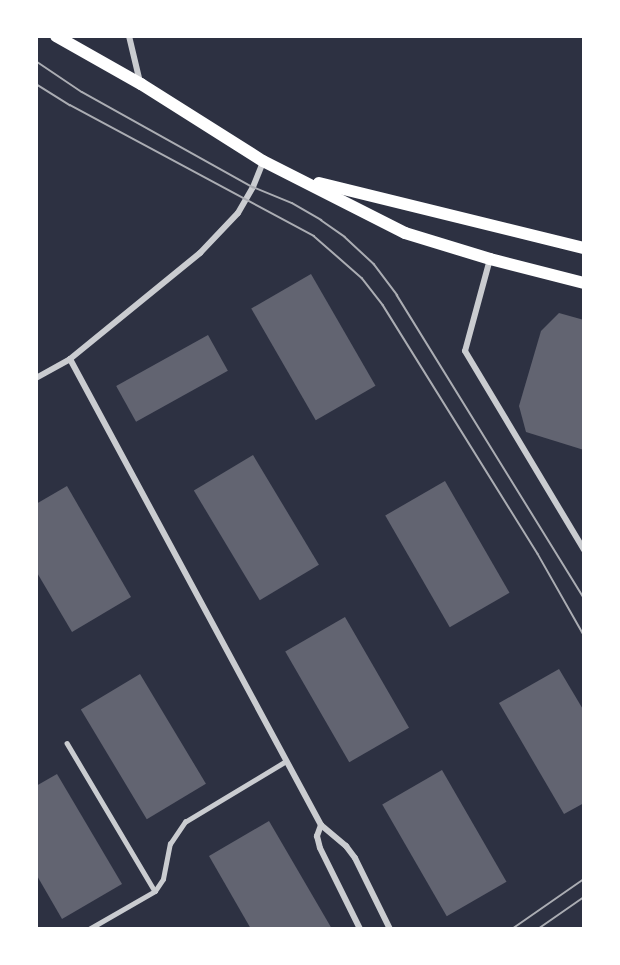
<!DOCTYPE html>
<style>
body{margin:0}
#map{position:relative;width:620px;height:965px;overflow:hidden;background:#2d3142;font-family:"Open Sans",sans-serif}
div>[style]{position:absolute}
.building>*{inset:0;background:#626471;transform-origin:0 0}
.service>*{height:4.5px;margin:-2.25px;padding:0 2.25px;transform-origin:2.25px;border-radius:2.25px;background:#caccd0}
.minor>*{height:6px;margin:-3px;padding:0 3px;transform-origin:3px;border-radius:3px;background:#caccd0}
.secondary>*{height:12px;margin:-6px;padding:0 6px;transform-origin:6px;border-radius:6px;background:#fff}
.tram>*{height:1.5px;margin:-0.75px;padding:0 0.75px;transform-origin:0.75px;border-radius:0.75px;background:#abadb3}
span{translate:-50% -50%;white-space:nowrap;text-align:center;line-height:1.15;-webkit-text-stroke:6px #fff;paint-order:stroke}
.frame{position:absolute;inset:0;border:38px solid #fff;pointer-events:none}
</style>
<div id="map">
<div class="building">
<i style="left:311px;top:274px;width:129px;height:69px;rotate:60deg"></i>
<i style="clip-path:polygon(559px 313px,584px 320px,584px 450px,526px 432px,519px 406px,541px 331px)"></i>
<i style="left:208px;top:335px;width:41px;height:105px;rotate:61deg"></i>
<i style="left:253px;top:455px;width:128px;height:69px;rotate:59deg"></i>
<i style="left:445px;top:481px;width:129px;height:69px;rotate:60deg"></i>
<i style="clip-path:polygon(67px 486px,131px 597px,72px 632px,36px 571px,36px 504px)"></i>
<i style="left:345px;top:617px;width:128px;height:69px;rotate:60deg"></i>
<i style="clip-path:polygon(559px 669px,584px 711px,584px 803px,564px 814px,499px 703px)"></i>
<i style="left:140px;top:674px;width:128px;height:69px;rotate:59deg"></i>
<i style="left:442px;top:770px;width:129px;height:69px;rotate:60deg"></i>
<i style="clip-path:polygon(57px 774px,122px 884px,62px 919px,36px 874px,36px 786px)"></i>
<i style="clip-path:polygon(269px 821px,332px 929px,251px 929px,209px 856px)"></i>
</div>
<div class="service">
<i style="left:67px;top:743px;width:172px;rotate:59.3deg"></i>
<i style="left:89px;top:929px;width:76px;rotate:-29.9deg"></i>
<i style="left:155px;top:891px;width:14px;rotate:-56deg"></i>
<i style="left:163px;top:879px;width:36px;rotate:-79deg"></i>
<i style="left:170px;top:844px;width:27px;rotate:-56deg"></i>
<i style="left:185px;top:822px;width:118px;rotate:-31.1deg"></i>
</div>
<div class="minor">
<i style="left:129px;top:36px;width:47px;rotate:76.6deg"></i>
<i style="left:490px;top:259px;width:95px;rotate:105.2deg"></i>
<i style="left:465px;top:351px;width:232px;rotate:59.1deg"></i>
<i style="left:70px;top:359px;width:529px;rotate:61.69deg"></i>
<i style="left:321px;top:825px;width:33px;rotate:40deg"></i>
<i style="left:346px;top:846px;width:15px;rotate:53deg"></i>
<i style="left:355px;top:858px;width:79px;rotate:63.8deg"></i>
<i style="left:36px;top:378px;width:39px;rotate:-29deg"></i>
<i style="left:70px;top:359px;width:168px;rotate:-39.2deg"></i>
<i style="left:200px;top:253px;width:55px;rotate:-46.5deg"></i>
<i style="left:238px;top:213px;width:30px;rotate:-60deg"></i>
<i style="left:253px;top:187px;width:27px;rotate:-68deg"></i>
<i style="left:321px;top:825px;width:12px;rotate:110deg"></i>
<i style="left:317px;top:836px;width:12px;rotate:76deg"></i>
<i style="left:320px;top:848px;width:90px;rotate:63.7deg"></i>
</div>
<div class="secondary">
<i style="left:56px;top:36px;width:98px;rotate:29.5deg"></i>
<i style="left:141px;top:84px;width:144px;rotate:32.3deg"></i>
<i style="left:263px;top:161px;width:159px;rotate:26.9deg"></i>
<i style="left:405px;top:233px;width:89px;rotate:17deg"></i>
<i style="left:490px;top:259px;width:97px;rotate:14.3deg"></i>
<i style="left:319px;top:183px;width:273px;rotate:13.8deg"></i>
</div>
<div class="tram">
<i style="left:36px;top:61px;width:55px;rotate:34deg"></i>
<i style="left:82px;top:92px;width:196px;rotate:29.1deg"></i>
<i style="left:253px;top:187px;width:42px;rotate:22.3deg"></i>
<i style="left:292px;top:203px;width:34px;rotate:30deg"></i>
<i style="left:321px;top:220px;width:29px;rotate:35deg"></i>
<i style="left:345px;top:237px;width:40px;rotate:43deg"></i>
<i style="left:374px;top:264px;width:39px;rotate:53deg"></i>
<i style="left:397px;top:295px;width:356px;rotate:58.3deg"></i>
<i style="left:36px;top:84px;width:40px;rotate:32deg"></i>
<i style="left:70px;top:105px;width:277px;rotate:28.2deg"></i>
<i style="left:314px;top:236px;width:64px;rotate:41.2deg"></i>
<i style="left:362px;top:278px;width:34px;rotate:52deg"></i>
<i style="left:383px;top:305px;width:293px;rotate:58.1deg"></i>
<i style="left:538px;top:554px;width:93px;rotate:60.4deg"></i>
<i style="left:512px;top:929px;width:88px;rotate:-34.8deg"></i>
<i style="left:538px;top:929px;width:56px;rotate:-34.8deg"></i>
</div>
<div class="frame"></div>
</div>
